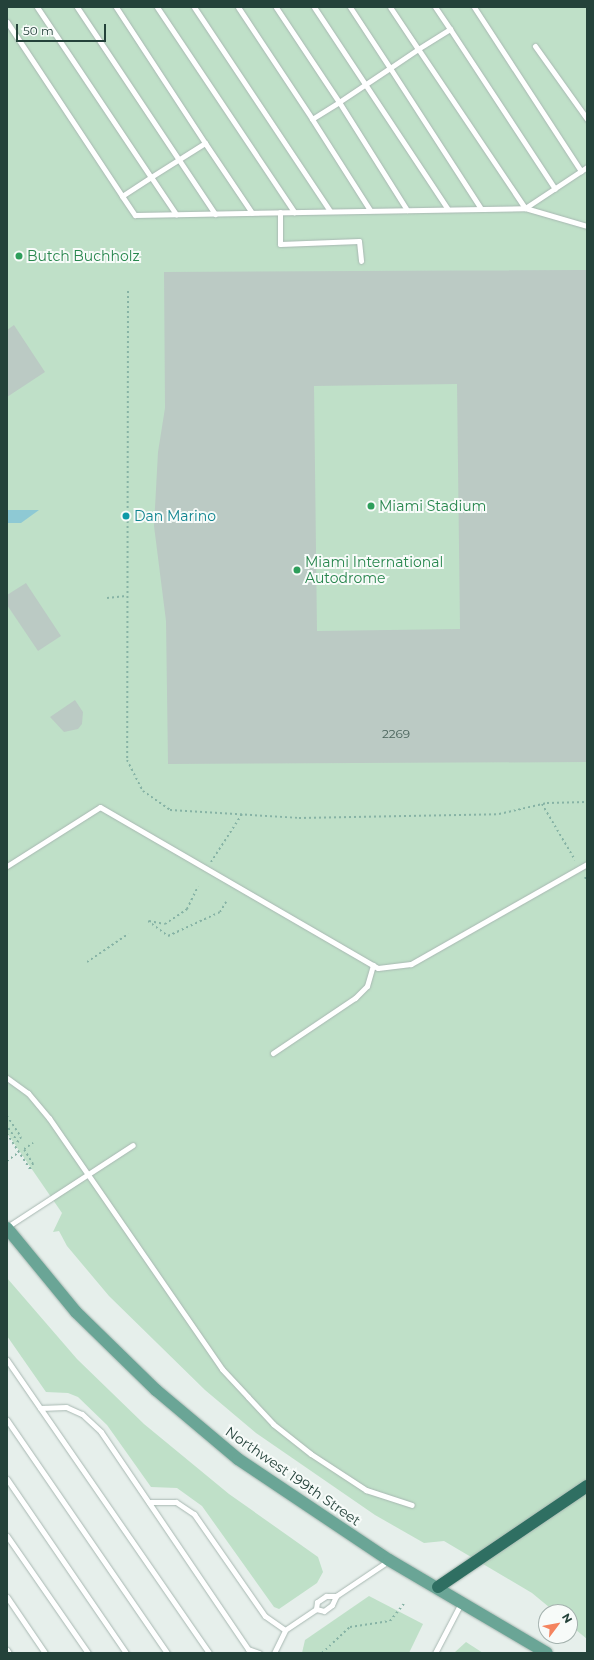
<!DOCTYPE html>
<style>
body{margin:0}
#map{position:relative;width:594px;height:1660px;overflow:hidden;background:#e6efeb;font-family:Montserrat,sans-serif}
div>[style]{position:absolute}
.green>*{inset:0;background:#bfe0c8}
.water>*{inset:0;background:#8ec9d4}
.building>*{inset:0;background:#bbcac4}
.path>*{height:2px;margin-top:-1px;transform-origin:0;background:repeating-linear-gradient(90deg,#86b3a5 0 2px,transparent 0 5px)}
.roads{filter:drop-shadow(0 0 1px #a8b8b2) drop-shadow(0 0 1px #a8b8b2)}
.lane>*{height:5px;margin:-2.5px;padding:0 2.5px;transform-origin:2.5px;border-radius:2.5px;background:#fff}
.primary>*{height:12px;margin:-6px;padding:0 6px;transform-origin:6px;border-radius:6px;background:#6aa596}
.highway>*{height:12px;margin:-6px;padding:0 6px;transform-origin:6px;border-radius:6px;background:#2f6f62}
.dots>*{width:11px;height:11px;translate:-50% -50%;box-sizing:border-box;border:2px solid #f7fbf9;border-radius:50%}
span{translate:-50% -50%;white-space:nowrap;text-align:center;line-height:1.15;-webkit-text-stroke:4px #f7fbf9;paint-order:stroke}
.number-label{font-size:12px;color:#4a645c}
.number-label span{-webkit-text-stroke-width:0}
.leisure-label{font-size:14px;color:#27864d}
.left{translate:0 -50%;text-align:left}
.culture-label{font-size:14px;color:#0d838f}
.street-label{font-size:14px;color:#24423a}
.frame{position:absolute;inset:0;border:8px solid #24423a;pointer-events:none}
.north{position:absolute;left:538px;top:1604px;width:40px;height:40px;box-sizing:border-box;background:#f7fbf9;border:1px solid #a3b1ad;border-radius:50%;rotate:58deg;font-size:11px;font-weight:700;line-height:16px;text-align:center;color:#24423a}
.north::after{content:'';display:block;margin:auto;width:14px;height:18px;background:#f4845f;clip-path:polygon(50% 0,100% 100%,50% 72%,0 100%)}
.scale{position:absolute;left:16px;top:24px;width:90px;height:18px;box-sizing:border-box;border:2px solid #24423a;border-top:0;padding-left:5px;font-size:12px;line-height:14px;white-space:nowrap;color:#24423a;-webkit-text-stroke:3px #f7fbf9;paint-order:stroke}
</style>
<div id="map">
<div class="green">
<i style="clip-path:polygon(7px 7px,587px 7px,587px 1639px,570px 1625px,570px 1612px,555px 1612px,532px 1593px,444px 1541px,424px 1543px,375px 1515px,256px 1433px,205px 1390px,109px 1296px,67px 1246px,59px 1231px,53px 1232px,62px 1213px,7px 1133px)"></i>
<i style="clip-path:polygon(7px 1278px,77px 1359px,144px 1424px,229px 1494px,318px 1557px,323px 1572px,317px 1583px,279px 1609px,274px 1607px,202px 1506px,177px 1488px,151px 1487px,107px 1425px,78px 1397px,68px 1393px,46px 1392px,7px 1336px)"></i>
<i style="clip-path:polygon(369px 1596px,423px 1624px,409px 1653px,302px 1653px,305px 1640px)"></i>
<i style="clip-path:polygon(466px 1642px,483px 1653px,454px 1653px)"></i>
</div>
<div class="water">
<i style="clip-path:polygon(7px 510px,39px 510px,21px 523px,7px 523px)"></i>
</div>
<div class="building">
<i style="clip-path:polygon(evenodd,587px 270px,587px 762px,168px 764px,166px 621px,154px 526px,158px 452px,165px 408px,164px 272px,587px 270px,457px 384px,460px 629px,317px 631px,314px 386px,457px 384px)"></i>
<i style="clip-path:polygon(14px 325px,45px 372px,7px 397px,7px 330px)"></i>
<i style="clip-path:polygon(26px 583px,61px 636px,38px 651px,7px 605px,7px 595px)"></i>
<i style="clip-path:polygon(75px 700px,83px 712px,82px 724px,78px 729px,64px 732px,50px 717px)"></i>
</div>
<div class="path">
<i style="left:128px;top:291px;width:469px;rotate:90.1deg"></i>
<i style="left:127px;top:760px;width:35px;rotate:63deg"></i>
<i style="left:143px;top:791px;width:33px;rotate:35deg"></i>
<i style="left:170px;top:810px;width:129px;rotate:3.5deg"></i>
<i style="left:299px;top:818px;width:200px;rotate:-1.1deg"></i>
<i style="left:499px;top:814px;width:49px;rotate:-12.9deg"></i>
<i style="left:547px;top:803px;width:40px;rotate:-1.4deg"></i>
<i style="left:107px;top:598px;width:19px;rotate:-6deg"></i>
<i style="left:542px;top:804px;width:65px;rotate:59.5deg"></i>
<i style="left:211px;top:862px;width:57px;rotate:-57.1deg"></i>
<i style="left:585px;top:877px;width:4px;rotate:63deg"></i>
<i style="left:148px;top:921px;width:25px;rotate:37deg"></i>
<i style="left:168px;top:936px;width:57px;rotate:-24.8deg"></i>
<i style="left:220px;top:912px;width:12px;rotate:-59deg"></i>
<i style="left:149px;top:921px;width:16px;rotate:11deg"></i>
<i style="left:165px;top:924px;width:27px;rotate:-34deg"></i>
<i style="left:187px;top:909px;width:25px;rotate:-64deg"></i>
<i style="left:87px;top:962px;width:50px;rotate:-34.3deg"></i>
<i style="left:7px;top:1116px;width:25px;rotate:56deg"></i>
<i style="left:21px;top:1137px;width:6px;rotate:121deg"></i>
<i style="left:18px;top:1142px;width:19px;rotate:-125deg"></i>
<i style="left:7px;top:1134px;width:42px;rotate:56.7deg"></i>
<i style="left:30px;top:1169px;width:6px;rotate:-59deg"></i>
<i style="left:33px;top:1164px;width:17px;rotate:-121deg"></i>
<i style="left:24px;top:1149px;width:11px;rotate:-34deg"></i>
<i style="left:7px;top:1161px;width:15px;rotate:-37deg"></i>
<i style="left:322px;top:1653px;width:38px;rotate:-43deg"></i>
<i style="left:350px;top:1627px;width:40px;rotate:-8.5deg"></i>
<i style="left:390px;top:1621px;width:22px;rotate:-51deg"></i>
</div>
<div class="roads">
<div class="lane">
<i style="left:37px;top:7px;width:205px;rotate:56.2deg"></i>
<i style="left:151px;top:177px;width:64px;rotate:-32.2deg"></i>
<i style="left:205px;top:143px;width:163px;rotate:-123.2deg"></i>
<i style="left:77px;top:7px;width:249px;rotate:56.3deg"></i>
<i style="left:157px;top:7px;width:247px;rotate:56.2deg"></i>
<i style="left:194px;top:7px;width:245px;rotate:56.3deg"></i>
<i style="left:238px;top:7px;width:134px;rotate:56.5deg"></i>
<i style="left:312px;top:119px;width:32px;rotate:-32deg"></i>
<i style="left:339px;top:102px;width:114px;rotate:-123.6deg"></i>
<i style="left:314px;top:7px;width:241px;rotate:56.5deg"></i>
<i style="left:350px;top:7px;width:73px;rotate:56.7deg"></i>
<i style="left:390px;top:68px;width:34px;rotate:-34deg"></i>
<i style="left:418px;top:49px;width:50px;rotate:-123.7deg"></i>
<i style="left:474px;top:7px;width:196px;rotate:56.9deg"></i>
<i style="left:581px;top:171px;width:67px;rotate:146.5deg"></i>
<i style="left:7px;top:22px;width:209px;rotate:56.5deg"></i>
<i style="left:122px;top:196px;width:35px;rotate:-33deg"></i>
<i style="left:151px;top:177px;width:45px;rotate:56deg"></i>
<i style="left:450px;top:29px;width:191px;rotate:56.7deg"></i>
<i style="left:535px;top:46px;width:90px;rotate:54.5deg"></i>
<i style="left:312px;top:119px;width:108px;rotate:57.5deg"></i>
<i style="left:205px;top:143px;width:84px;rotate:56.1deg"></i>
<i style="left:581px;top:171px;width:7px;rotate:-34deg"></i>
<i style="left:122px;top:196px;width:23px;rotate:56deg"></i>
<i style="left:135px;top:215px;width:390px;rotate:-1deg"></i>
<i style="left:525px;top:208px;width:192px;rotate:-123.9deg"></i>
<i style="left:418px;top:49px;width:38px;rotate:-32deg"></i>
<i style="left:450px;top:29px;width:27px;rotate:-124deg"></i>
<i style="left:525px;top:208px;width:65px;rotate:16.2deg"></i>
<i style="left:407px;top:210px;width:128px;rotate:-122.2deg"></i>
<i style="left:339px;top:102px;width:61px;rotate:-33.7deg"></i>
<i style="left:390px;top:68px;width:166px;rotate:57.1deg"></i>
<i style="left:280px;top:212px;width:32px;rotate:90deg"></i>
<i style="left:280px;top:244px;width:79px;rotate:-2.2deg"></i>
<i style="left:359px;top:241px;width:20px;rotate:84deg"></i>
<i style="left:7px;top:866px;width:110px;rotate:-32.4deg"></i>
<i style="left:100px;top:807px;width:321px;rotate:30.1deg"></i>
<i style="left:378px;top:968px;width:33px;rotate:-7deg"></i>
<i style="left:411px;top:964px;width:202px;rotate:-29.6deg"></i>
<i style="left:273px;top:1053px;width:99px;rotate:-33.9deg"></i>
<i style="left:355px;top:998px;width:17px;rotate:-45deg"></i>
<i style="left:367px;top:986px;width:22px;rotate:-74deg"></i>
<i style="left:7px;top:1078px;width:26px;rotate:36deg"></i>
<i style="left:28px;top:1093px;width:33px;rotate:50deg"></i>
<i style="left:49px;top:1118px;width:305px;rotate:55.4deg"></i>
<i style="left:222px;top:1369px;width:38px;rotate:47deg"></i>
<i style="left:248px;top:1397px;width:37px;rotate:47deg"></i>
<i style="left:273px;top:1424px;width:48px;rotate:38.3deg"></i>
<i style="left:311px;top:1454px;width:66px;rotate:33.2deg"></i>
<i style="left:366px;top:1490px;width:48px;rotate:18.1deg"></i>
<i style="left:7px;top:1227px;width:150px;rotate:-33.1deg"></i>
<i style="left:7px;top:1360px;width:356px;rotate:55.4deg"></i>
<i style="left:40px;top:1408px;width:26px;rotate:-2deg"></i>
<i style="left:66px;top:1407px;width:17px;rotate:24deg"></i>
<i style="left:82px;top:1414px;width:26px;rotate:43deg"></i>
<i style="left:101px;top:1432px;width:262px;rotate:55.9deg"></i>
<i style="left:248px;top:1649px;width:12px;rotate:20deg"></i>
<i style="left:7px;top:1420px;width:283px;rotate:55.5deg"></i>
<i style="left:7px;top:1479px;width:211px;rotate:55.6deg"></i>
<i style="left:149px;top:1502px;width:27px"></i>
<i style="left:176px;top:1502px;width:22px;rotate:34deg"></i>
<i style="left:194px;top:1514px;width:124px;rotate:55.2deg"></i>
<i style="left:265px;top:1616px;width:24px;rotate:35deg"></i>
<i style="left:7px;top:1536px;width:142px;rotate:55.3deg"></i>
<i style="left:7px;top:1597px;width:68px;rotate:55.8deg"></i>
<i style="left:316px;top:1609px;width:7px;rotate:-82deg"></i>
<i style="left:317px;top:1602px;width:11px;rotate:-34deg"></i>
<i style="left:326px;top:1596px;width:10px"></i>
<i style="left:336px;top:1596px;width:63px;rotate:-33.9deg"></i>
<i style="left:7px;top:1650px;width:4px;rotate:56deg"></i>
<i style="left:274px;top:1653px;width:25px;rotate:-64deg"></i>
<i style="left:285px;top:1630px;width:37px;rotate:-34deg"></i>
<i style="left:316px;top:1609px;width:8px;rotate:14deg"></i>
<i style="left:324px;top:1611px;width:10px;rotate:-37deg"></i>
<i style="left:332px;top:1605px;width:10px;rotate:-66deg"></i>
<i style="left:435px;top:1653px;width:56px;rotate:-62.5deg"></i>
</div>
<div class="primary">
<i style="left:7px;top:1228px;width:109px;rotate:50.6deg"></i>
<i style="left:76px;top:1312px;width:112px;rotate:44.3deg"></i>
<i style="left:156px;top:1390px;width:107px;rotate:40.1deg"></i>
<i style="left:238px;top:1459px;width:182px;rotate:33.8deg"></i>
<i style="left:389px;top:1560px;width:183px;rotate:30.5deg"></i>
</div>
<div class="highway">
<i style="left:438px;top:1587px;width:180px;rotate:-34.1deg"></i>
</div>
</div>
<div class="dots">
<i style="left:19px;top:256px;background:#2e9e5b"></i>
<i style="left:371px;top:506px;background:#2e9e5b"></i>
<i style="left:126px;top:516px;background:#0f9aa8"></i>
<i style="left:297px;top:570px;background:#2e9e5b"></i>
</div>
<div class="number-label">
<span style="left:396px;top:734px">2269</span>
</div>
<div class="leisure-label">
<span class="left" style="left:27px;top:256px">Butch Buchholz</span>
<span class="left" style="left:379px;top:506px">Miami Stadium</span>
<span class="left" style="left:305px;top:570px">Miami International<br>Autodrome</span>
</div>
<div class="culture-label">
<span class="left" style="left:134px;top:516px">Dan Marino</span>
</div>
<div class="street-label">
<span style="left:293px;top:1476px;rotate:35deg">Northwest 199th Street</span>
</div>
<div class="frame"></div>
<div class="north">N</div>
<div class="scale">50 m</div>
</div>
